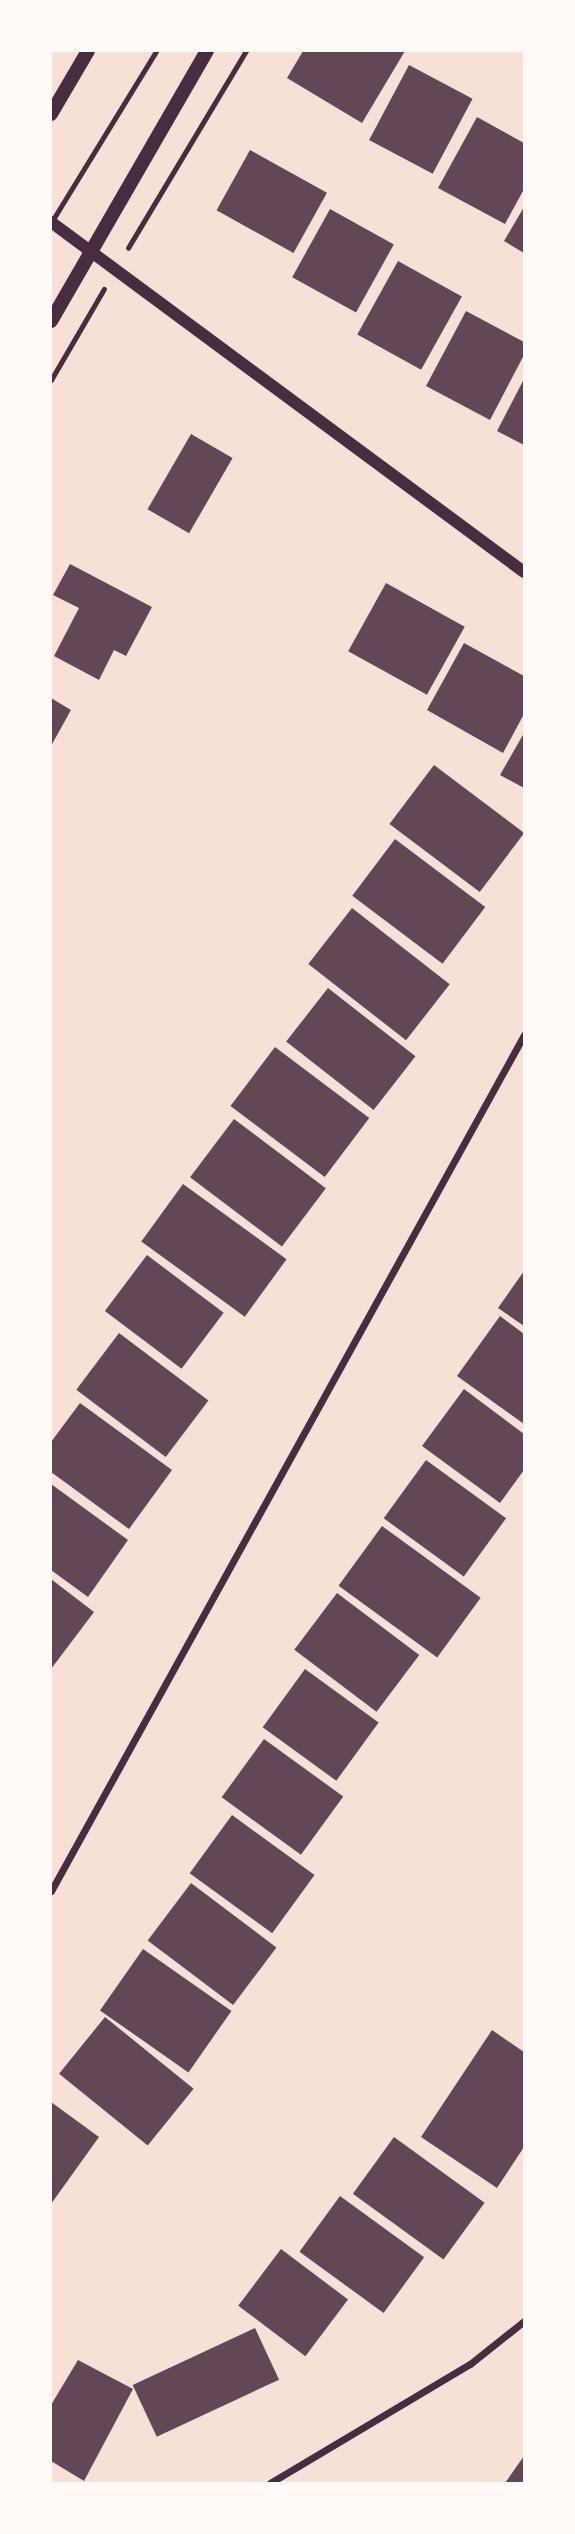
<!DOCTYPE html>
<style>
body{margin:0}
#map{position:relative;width:575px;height:2534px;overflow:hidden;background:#f7e1d7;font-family:"Libre Baskerville",serif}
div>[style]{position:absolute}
.building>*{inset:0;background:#644757;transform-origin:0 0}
.path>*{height:4.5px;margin:-2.25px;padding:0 2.25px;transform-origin:2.25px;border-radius:2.25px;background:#4a2c40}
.service>*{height:5px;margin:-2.5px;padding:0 2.5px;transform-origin:2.5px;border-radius:2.5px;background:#4a2c40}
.minor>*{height:7px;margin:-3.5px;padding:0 3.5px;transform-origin:3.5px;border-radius:3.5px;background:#4a2c40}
.tertiary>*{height:12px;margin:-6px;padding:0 6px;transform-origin:6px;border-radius:6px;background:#4a2c40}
.secondary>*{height:14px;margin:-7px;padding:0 7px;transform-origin:7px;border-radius:7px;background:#4a2c40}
span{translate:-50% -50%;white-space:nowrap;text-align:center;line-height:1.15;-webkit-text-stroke:7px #fffaf5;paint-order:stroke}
.frame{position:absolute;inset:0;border:52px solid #fffaf5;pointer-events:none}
</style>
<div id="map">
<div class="building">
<i style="clip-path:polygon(303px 51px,405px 51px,362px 123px,287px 78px)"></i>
<i style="left:409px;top:65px;width:72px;height:85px;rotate:28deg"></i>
<i style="clip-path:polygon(477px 117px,524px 143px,524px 189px,505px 224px,438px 188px)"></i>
<i style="left:250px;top:150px;width:88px;height:69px;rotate:29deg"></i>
<i style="clip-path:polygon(524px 207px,524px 253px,504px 241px)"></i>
<i style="left:330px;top:209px;width:73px;height:78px;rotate:29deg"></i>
<i style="left:398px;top:261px;width:73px;height:84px;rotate:29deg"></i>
<i style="clip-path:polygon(466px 311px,524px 342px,524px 355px,490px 420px,426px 386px)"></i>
<i style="clip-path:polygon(524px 379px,524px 445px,497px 431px)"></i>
<i style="left:191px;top:434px;width:48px;height:87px;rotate:30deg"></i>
<i style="clip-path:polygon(70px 564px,152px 607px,126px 656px,114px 650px,99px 680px,54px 656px,79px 608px,53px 595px)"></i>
<i style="left:386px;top:583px;width:90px;height:78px;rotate:29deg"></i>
<i style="clip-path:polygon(464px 643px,524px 676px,524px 714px,503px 753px,427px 710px)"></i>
<i style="clip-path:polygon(51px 698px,71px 710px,51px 746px)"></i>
<i style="clip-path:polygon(524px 733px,524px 788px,500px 775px)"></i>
<i style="left:434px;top:765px;width:113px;height:74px;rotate:37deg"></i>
<i style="left:395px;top:839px;width:113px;height:71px;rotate:37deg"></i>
<i style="left:352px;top:908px;width:124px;height:71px;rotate:38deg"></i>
<i style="left:328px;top:988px;width:111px;height:68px;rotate:38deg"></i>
<i style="left:275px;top:1047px;width:118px;height:74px;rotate:37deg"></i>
<i style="left:234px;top:1119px;width:115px;height:73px;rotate:37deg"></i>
<i style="left:183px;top:1184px;width:128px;height:71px;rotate:36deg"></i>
<i style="left:147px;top:1255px;width:96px;height:70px;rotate:37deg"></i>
<i style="clip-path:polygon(524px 1271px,524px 1326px,498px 1308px)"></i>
<i style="clip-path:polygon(500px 1316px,524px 1334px,524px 1424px,457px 1376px)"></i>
<i style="left:119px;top:1333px;width:112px;height:71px;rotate:37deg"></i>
<i style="clip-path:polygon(464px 1389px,524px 1434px,524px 1470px,500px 1503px,422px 1446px)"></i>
<i style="clip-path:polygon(80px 1403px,172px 1470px,129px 1529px,51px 1472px,51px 1442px)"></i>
<i style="left:426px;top:1460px;width:99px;height:72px;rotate:36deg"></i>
<i style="clip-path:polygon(51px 1484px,128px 1540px,88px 1597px,51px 1570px)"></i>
<i style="left:382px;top:1526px;width:122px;height:74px;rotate:36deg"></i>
<i style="clip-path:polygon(51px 1579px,94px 1612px,51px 1669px)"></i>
<i style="left:337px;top:1593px;width:103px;height:71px;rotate:37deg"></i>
<i style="left:305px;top:1669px;width:91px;height:72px;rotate:36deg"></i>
<i style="left:264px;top:1739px;width:98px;height:72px;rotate:36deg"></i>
<i style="left:232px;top:1815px;width:102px;height:72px;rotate:36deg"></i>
<i style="left:191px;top:1883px;width:107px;height:72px;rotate:37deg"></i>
<i style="left:143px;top:1949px;width:108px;height:75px;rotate:35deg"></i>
<i style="left:105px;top:2017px;width:114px;height:73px;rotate:39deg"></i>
<i style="clip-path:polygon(492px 2030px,524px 2052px,524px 2147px,497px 2188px,421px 2137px)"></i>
<i style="clip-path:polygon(51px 2102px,99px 2137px,51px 2204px)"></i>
<i style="left:394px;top:2137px;width:112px;height:70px;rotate:36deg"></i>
<i style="left:340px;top:2196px;width:104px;height:69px;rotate:36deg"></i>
<i style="left:281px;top:2249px;width:84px;height:71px;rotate:37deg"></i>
<i style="left:255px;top:2328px;width:57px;height:135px;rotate:65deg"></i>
<i style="clip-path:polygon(78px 2360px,133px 2389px,84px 2481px,51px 2461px,51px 2405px)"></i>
<i style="clip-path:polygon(524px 2456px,524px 2483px,505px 2483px)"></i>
</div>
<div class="path">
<i style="left:128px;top:248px;width:230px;rotate:-59.1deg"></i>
<i style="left:51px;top:380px;width:105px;rotate:-59.8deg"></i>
</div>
<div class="service">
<i style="left:52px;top:221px;width:199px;rotate:-58.5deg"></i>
</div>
<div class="minor">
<i style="left:51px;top:1891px;width:978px;rotate:-61.08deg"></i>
<i style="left:270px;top:2483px;width:233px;rotate:-30.8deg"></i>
<i style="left:470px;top:2364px;width:69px;rotate:-38.5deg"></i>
</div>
<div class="tertiary">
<i style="left:51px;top:222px;width:588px;rotate:36.5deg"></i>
</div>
<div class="secondary">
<i style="left:51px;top:114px;width:73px;rotate:-59.6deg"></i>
<i style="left:51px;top:321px;width:312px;rotate:-60deg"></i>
</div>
<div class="frame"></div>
</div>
